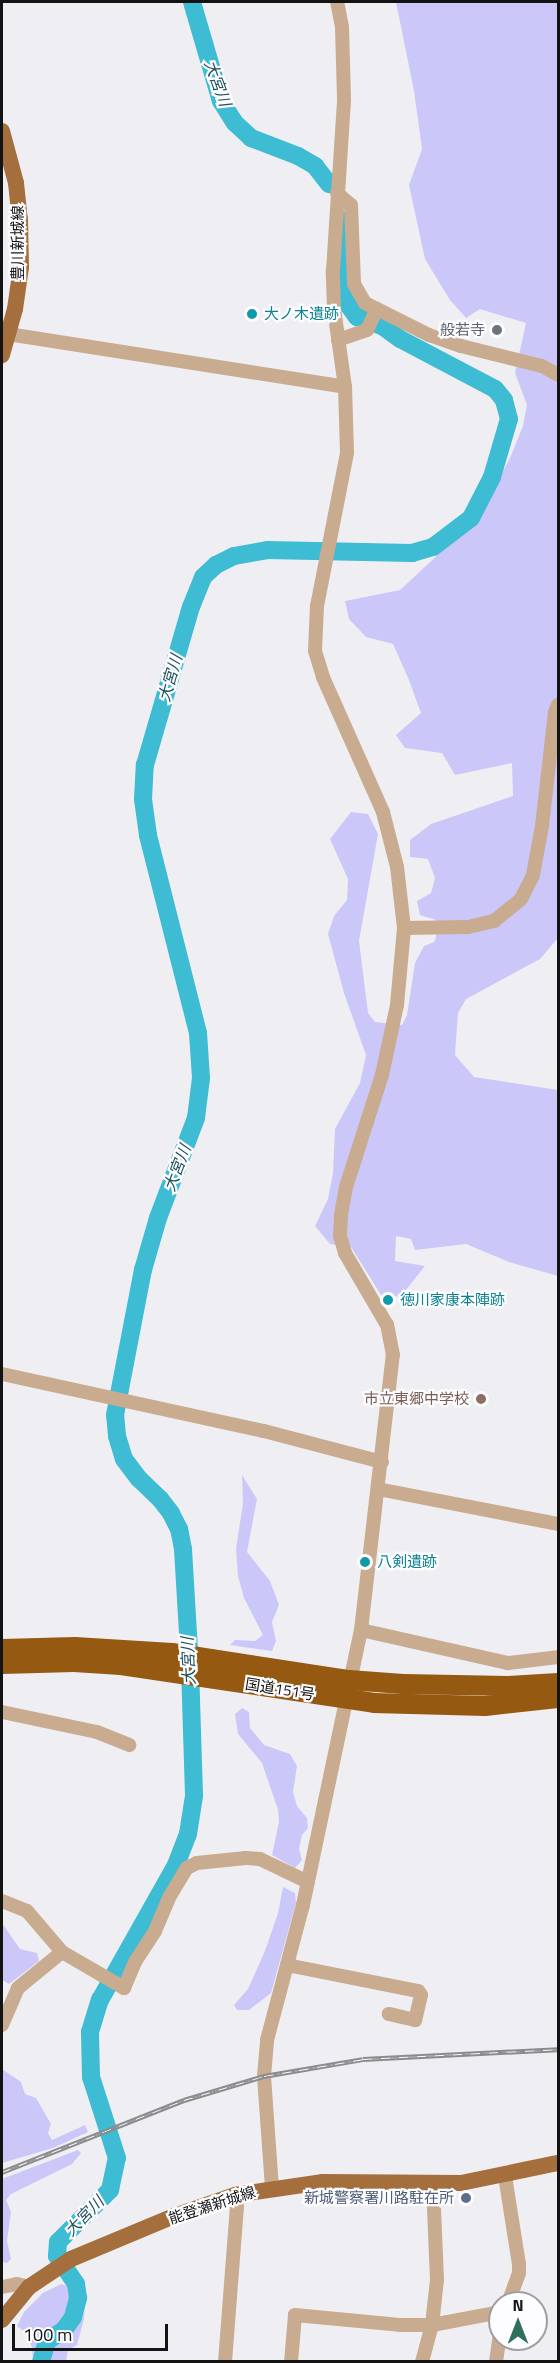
<!DOCTYPE html>
<meta charset="utf-8">
<style>
body{margin:0}
#map{position:relative;width:560px;height:2363px;overflow:hidden;background:#efeff3;font-family:"Titillium Web","Noto Sans JP",sans-serif}
div>[style]{position:absolute}
.green>*{inset:0;background:#ccc7f9}
.river>*{height:18px;margin:-9px;padding:0 9px;transform-origin:9px;border-radius:9px;background:#3dbcd3}
.minor>*{height:14px;margin:-7px;padding:0 7px;transform-origin:7px;border-radius:7px;background:#c9ab90}
.major>*{height:16px;margin:-8px;padding:0 8px;transform-origin:8px;border-radius:8px;background:#a46f3c}
.highway>*{height:20px;margin:-10px;padding:0 10px;transform-origin:10px;border-radius:10px;background:#965912}
.rail>*{height:5px;margin-top:-2.5px;transform-origin:0;background:repeating-linear-gradient(90deg,#fdfdff 0 9px,#8b8b8e 0 18px);box-sizing:border-box;border-block:2px solid #8b8b8e}
.dots>*{width:16px;height:16px;translate:-50% -50%;box-sizing:border-box;border:3px solid #fdfdff;border-radius:50%}
span{translate:-50% -50%;white-space:nowrap;text-align:center;line-height:1.15;-webkit-text-stroke:4.5px #fdfdff;paint-order:stroke}
.street-label{font-size:15px;color:#131314}
.culture-label{font-size:15px;color:#0d838f}
.left{translate:0 -50%;text-align:left}
.worship-label{font-size:15px;color:#5b616d}
.right{translate:-100% -50%;text-align:right}
.education-label{font-size:15px;color:#785e54}
.service-label{font-size:15px;color:#4e5e75}
.water-label{font-size:16px;color:#1d515b;font-style:italic}
.frame{position:absolute;inset:0;border:3px solid #131314;pointer-events:none}
.north{position:absolute;left:488px;top:2291px;width:60px;height:60px;box-sizing:border-box;background:#fdfdff;border:2px solid #9f9fa1;border-radius:50%;rotate:0deg;font-size:16px;font-weight:700;line-height:24px;text-align:center;color:#131314}
.north::after{content:'';display:block;margin:auto;width:21px;height:27px;background:#2e6f5e;clip-path:polygon(50% 0,100% 100%,50% 72%,0 100%)}
.scale{position:absolute;left:12px;top:2324px;width:156px;height:27px;box-sizing:border-box;border:3px solid #131314;border-top:0;padding-left:8px;font-size:18px;line-height:21px;white-space:nowrap;color:#131314;-webkit-text-stroke:4px #fdfdff;paint-order:stroke}
</style>
<div id="map">
<div class="green">
<i style="clip-path:polygon(396px 2px,558px 2px,558px 938px,540px 959px,466px 999px,458px 1013px,455px 1055px,474px 1077px,558px 1090px,558px 1276px,509px 1262px,466px 1244px,415px 1250px,411px 1239px,396px 1236px,395px 1261px,425px 1266px,401px 1296px,383px 1298px,351px 1247px,330px 1244px,315px 1226px,328px 1199px,333px 1173px,335px 1129px,360px 1083px,366px 1055px,344px 993px,328px 934px,334px 916px,347px 900px,348px 879px,330px 839px,351px 812px,368px 814px,378px 834px,359px 941px,368px 1013px,375px 1022px,402px 1025px,407px 1015px,415px 963px,424px 946px,434px 942px,436px 938px,436px 920px,420px 915px,417px 901px,431px 893px,435px 878px,428px 859px,410px 857px,410px 840px,431px 824px,513px 796px,512px 763px,455px 775px,442px 753px,405px 748px,396px 735px,421px 713px,409px 680px,393px 644px,366px 637px,349px 619px,345px 601px,400px 590px,481px 515px,510px 458px,523px 426px,527px 405px,515px 373px,526px 323px,480px 309px,466px 318px,450px 300px,425px 259px,409px 185px,422px 149px,414px 91px)"></i>
<i style="clip-path:polygon(242px 1475px,257px 1499px,247px 1552px,270px 1581px,279px 1605px,272px 1622px,276px 1641px,272px 1651px,230px 1645px,235px 1640px,255px 1641px,263px 1635px,244px 1598px,238px 1576px,236px 1549px,243px 1503px)"></i>
<i style="clip-path:polygon(242px 1708px,249px 1712px,250px 1728px,264px 1745px,290px 1754px,297px 1766px,293px 1792px,297px 1806px,307px 1818px,308px 1828px,302px 1835px,299px 1849px,302px 1860px,295px 1868px,272px 1855px,279px 1822px,278px 1810px,262px 1763px,238px 1734px,235px 1714px)"></i>
<i style="clip-path:polygon(283px 1887px,295px 1893px,296px 1903px,271px 1993px,249px 2010px,237px 2010px,234px 2005px,248px 1989px,265px 1951px,278px 1913px)"></i>
<i style="clip-path:polygon(2px 1923px,20px 1949px,37px 1953px,39px 1961px,9px 1984px,2px 1980px)"></i>
<i style="clip-path:polygon(2px 2069px,21px 2082px,25px 2094px,36px 2098px,51px 2124px,48px 2133px,52px 2140px,85px 2125px,88px 2132px,53px 2148px,2px 2163px)"></i>
<i style="clip-path:polygon(78px 2150px,81px 2153px,72px 2164px,11px 2194px,6px 2200px,11px 2212px,7px 2241px,11px 2259px,7px 2263px,2px 2262px,2px 2179px)"></i>
<i style="clip-path:polygon(61px 2284px,85px 2293px,84px 2319px,77px 2345px,68px 2350px,66px 2361px,33px 2361px,32px 2347px,26px 2333px,17px 2326px,24px 2312px,43px 2293px)"></i>
</div>
<div class="river">
<i style="left:192px;top:2px;width:103px;rotate:73.7deg"></i>
<i style="left:221px;top:101px;width:26px;rotate:58deg"></i>
<i style="left:235px;top:123px;width:22px;rotate:43deg"></i>
<i style="left:251px;top:138px;width:50px;rotate:21deg"></i>
<i style="left:298px;top:156px;width:20px;rotate:30deg"></i>
<i style="left:315px;top:166px;width:23px;rotate:52deg"></i>
<i style="left:41px;top:2362px;width:22px;rotate:-74deg"></i>
<i style="left:47px;top:2341px;width:20px;rotate:-33deg"></i>
<i style="left:64px;top:2330px;width:16px;rotate:-55deg"></i>
<i style="left:73px;top:2317px;width:20px;rotate:-75deg"></i>
<i style="left:78px;top:2298px;width:14px;rotate:-98deg"></i>
<i style="left:76px;top:2284px;width:34px;rotate:-124deg"></i>
<i style="left:57px;top:2256px;width:14px;rotate:-86deg"></i>
<i style="left:58px;top:2242px;width:74px;rotate:-45deg"></i>
<i style="left:110px;top:2190px;width:33px;rotate:-78deg"></i>
<i style="left:117px;top:2158px;width:85px;rotate:-107.8deg"></i>
<i style="left:91px;top:2077px;width:45px;rotate:-91.3deg"></i>
<i style="left:90px;top:2032px;width:34px;rotate:-73deg"></i>
<i style="left:100px;top:2000px;width:155px;rotate:-60.6deg"></i>
<i style="left:176px;top:1865px;width:33px;rotate:-69deg"></i>
<i style="left:188px;top:1834px;width:39px;rotate:-81deg"></i>
<i style="left:194px;top:1795px;width:128px;rotate:-91.8deg"></i>
<i style="left:190px;top:1667px;width:118px;rotate:-93.4deg"></i>
<i style="left:183px;top:1549px;width:20px;rotate:-101deg"></i>
<i style="left:179px;top:1529px;width:18px;rotate:-117deg"></i>
<i style="left:171px;top:1513px;width:18px;rotate:-128deg"></i>
<i style="left:160px;top:1499px;width:29px;rotate:-136deg"></i>
<i style="left:139px;top:1479px;width:25px;rotate:-127deg"></i>
<i style="left:124px;top:1459px;width:24px;rotate:-107deg"></i>
<i style="left:117px;top:1436px;width:21px;rotate:-95deg"></i>
<i style="left:115px;top:1415px;width:148px;rotate:-79.1deg"></i>
<i style="left:143px;top:1270px;width:54px;rotate:-73.9deg"></i>
<i style="left:158px;top:1218px;width:107px;rotate:-69.2deg"></i>
<i style="left:196px;top:1118px;width:40px;rotate:-82.9deg"></i>
<i style="left:201px;top:1078px;width:45px;rotate:-93.8deg"></i>
<i style="left:198px;top:1033px;width:204px;rotate:-104.2deg"></i>
<i style="left:148px;top:835px;width:36px;rotate:-98deg"></i>
<i style="left:143px;top:799px;width:34px;rotate:-87deg"></i>
<i style="left:145px;top:765px;width:165px;rotate:-73.8deg"></i>
<i style="left:191px;top:607px;width:32px;rotate:-68deg"></i>
<i style="left:203px;top:577px;width:18px;rotate:-43deg"></i>
<i style="left:216px;top:565px;width:20px;rotate:-27deg"></i>
<i style="left:234px;top:556px;width:34px;rotate:-10deg"></i>
<i style="left:267px;top:550px;width:145px;rotate:1.2deg"></i>
<i style="left:412px;top:553px;width:22px;rotate:-16deg"></i>
<i style="left:433px;top:547px;width:48px;rotate:-37.3deg"></i>
<i style="left:471px;top:518px;width:46px;rotate:-62.9deg"></i>
<i style="left:492px;top:477px;width:60px;rotate:-73.7deg"></i>
<i style="left:509px;top:419px;width:20px;rotate:-105deg"></i>
<i style="left:504px;top:400px;width:14px;rotate:-129deg"></i>
<i style="left:495px;top:389px;width:107px;rotate:-152.2deg"></i>
<i style="left:400px;top:339px;width:22px;rotate:-144deg"></i>
<i style="left:382px;top:326px;width:27px;rotate:-160deg"></i>
<i style="left:357px;top:317px;width:22px;rotate:-126deg"></i>
<i style="left:344px;top:299px;width:21px;rotate:-98deg"></i>
<i style="left:341px;top:278px;width:57px;rotate:-87deg"></i>
</div>
<div class="minor">
<i style="left:337px;top:193px;width:18px;rotate:41deg"></i>
<i style="left:351px;top:205px;width:79px;rotate:87.8deg"></i>
<i style="left:354px;top:284px;width:22px;rotate:60deg"></i>
<i style="left:365px;top:303px;width:72px;rotate:26.6deg"></i>
<i style="left:429px;top:335px;width:34px;rotate:19deg"></i>
<i style="left:461px;top:346px;width:83px;rotate:13.9deg"></i>
<i style="left:542px;top:366px;width:18px;rotate:29deg"></i>
<i style="left:8px;top:334px;width:341px;rotate:8.9deg"></i>
<i style="left:338px;top:340px;width:31px;rotate:-19deg"></i>
<i style="left:367px;top:330px;width:23px;rotate:-65deg"></i>
<i style="left:404px;top:928px;width:64px;rotate:-0.9deg"></i>
<i style="left:468px;top:927px;width:27px;rotate:-13deg"></i>
<i style="left:494px;top:921px;width:35px;rotate:-39deg"></i>
<i style="left:521px;top:899px;width:27px;rotate:-63deg"></i>
<i style="left:533px;top:875px;width:50px;rotate:-79.6deg"></i>
<i style="left:542px;top:826px;width:115px;rotate:-83.5deg"></i>
<i style="left:555px;top:712px;width:8px;rotate:-67deg"></i>
<i style="left:2px;top:1374px;width:268px;rotate:12.3deg"></i>
<i style="left:264px;top:1431px;width:122px;rotate:14.7deg"></i>
<i style="left:378px;top:1489px;width:183px;rotate:11deg"></i>
<i style="left:361px;top:1630px;width:151px;rotate:12.7deg"></i>
<i style="left:508px;top:1663px;width:50px;rotate:-6.8deg"></i>
<i style="left:2px;top:1712px;width:97px;rotate:11.9deg"></i>
<i style="left:97px;top:1732px;width:35px;rotate:22deg"></i>
<i style="left:2px;top:1901px;width:27px;rotate:22deg"></i>
<i style="left:27px;top:1911px;width:54px;rotate:49.5deg"></i>
<i style="left:62px;top:1952px;width:72px;rotate:30.1deg"></i>
<i style="left:124px;top:1988px;width:28px;rotate:-67deg"></i>
<i style="left:135px;top:1962px;width:37px;rotate:-57deg"></i>
<i style="left:155px;top:1931px;width:38px;rotate:-67deg"></i>
<i style="left:170px;top:1896px;width:33px;rotate:-59deg"></i>
<i style="left:187px;top:1868px;width:11px;rotate:-27deg"></i>
<i style="left:197px;top:1863px;width:49px;rotate:-5.8deg"></i>
<i style="left:246px;top:1858px;width:14px;rotate:4deg"></i>
<i style="left:260px;top:1859px;width:53px;rotate:25.6deg"></i>
<i style="left:287px;top:1965px;width:134px;rotate:11.2deg"></i>
<i style="left:418px;top:1991px;width:5px;rotate:53deg"></i>
<i style="left:421px;top:1995px;width:26px;rotate:103deg"></i>
<i style="left:415px;top:2020px;width:27px;rotate:-167deg"></i>
<i style="left:2px;top:2025px;width:40px;rotate:-66.6deg"></i>
<i style="left:18px;top:1988px;width:57px;rotate:-39.3deg"></i>
<i style="left:505px;top:2176px;width:89px;rotate:81deg"></i>
<i style="left:519px;top:2264px;width:9px;rotate:90deg"></i>
<i style="left:519px;top:2273px;width:32px;rotate:110deg"></i>
<i style="left:272px;top:2188px;width:112px;rotate:-94.1deg"></i>
<i style="left:264px;top:2076px;width:36px;rotate:-85deg"></i>
<i style="left:267px;top:2040px;width:140px;rotate:-75.1deg"></i>
<i style="left:303px;top:1905px;width:281px;rotate:-78.1deg"></i>
<i style="left:361px;top:1630px;width:277px;rotate:-83.4deg"></i>
<i style="left:393px;top:1355px;width:31px;rotate:-101deg"></i>
<i style="left:387px;top:1325px;width:83px;rotate:-120.3deg"></i>
<i style="left:345px;top:1253px;width:18px;rotate:-106deg"></i>
<i style="left:340px;top:1236px;width:21px;rotate:-87deg"></i>
<i style="left:341px;top:1215px;width:28px;rotate:-80deg"></i>
<i style="left:346px;top:1187px;width:118px;rotate:-72.2deg"></i>
<i style="left:382px;top:1075px;width:72px;rotate:-77.9deg"></i>
<i style="left:397px;top:1005px;width:77px;rotate:-84.8deg"></i>
<i style="left:404px;top:928px;width:61px;rotate:-96.5deg"></i>
<i style="left:397px;top:867px;width:57px;rotate:-104.3deg"></i>
<i style="left:383px;top:812px;width:148px;rotate:-114deg"></i>
<i style="left:323px;top:677px;width:27px;rotate:-107deg"></i>
<i style="left:315px;top:651px;width:45px;rotate:-87.5deg"></i>
<i style="left:317px;top:606px;width:156px;rotate:-78.9deg"></i>
<i style="left:347px;top:453px;width:66px;rotate:-91.7deg"></i>
<i style="left:345px;top:387px;width:79px;rotate:-98deg"></i>
<i style="left:334px;top:309px;width:38px;rotate:-92deg"></i>
<i style="left:333px;top:271px;width:172px;rotate:-86.3deg"></i>
<i style="left:344px;top:99px;width:72px;rotate:-91.6deg"></i>
<i style="left:342px;top:27px;width:25px;rotate:-101deg"></i>
<i style="left:2px;top:2287px;width:15px;rotate:-11deg"></i>
<i style="left:17px;top:2284px;width:12px;rotate:14deg"></i>
<i style="left:225px;top:2362px;width:155px;rotate:-85.6deg"></i>
<i style="left:237px;top:2207px;width:12px;rotate:-99deg"></i>
<i style="left:291px;top:2362px;width:47px;rotate:-85.1deg"></i>
<i style="left:295px;top:2315px;width:105px;rotate:5.4deg"></i>
<i style="left:400px;top:2325px;width:32px"></i>
<i style="left:432px;top:2325px;width:69px;rotate:-10.8deg"></i>
<i style="left:422px;top:2362px;width:38px;rotate:-75deg"></i>
<i style="left:432px;top:2325px;width:45px;rotate:-83.7deg"></i>
<i style="left:437px;top:2280px;width:96px;rotate:-92.4deg"></i>
<i style="left:496px;top:2362px;width:28px;rotate:-82deg"></i>
</div>
<div class="major">
<i style="left:2px;top:131px;width:54px;rotate:74.9deg"></i>
<i style="left:16px;top:183px;width:36px;rotate:84deg"></i>
<i style="left:20px;top:219px;width:48px;rotate:88.8deg"></i>
<i style="left:21px;top:267px;width:42px;rotate:98.1deg"></i>
<i style="left:15px;top:309px;width:48px;rotate:105.8deg"></i>
<i style="left:2px;top:2320px;width:43px;rotate:-50.7deg"></i>
<i style="left:29px;top:2287px;width:50px;rotate:-33.7deg"></i>
<i style="left:71px;top:2259px;width:112px;rotate:-22.7deg"></i>
<i style="left:174px;top:2216px;width:65px;rotate:-19deg"></i>
<i style="left:235px;top:2195px;width:89px;rotate:-8.4deg"></i>
<i style="left:323px;top:2182px;width:138px;rotate:0.4deg"></i>
<i style="left:461px;top:2183px;width:99px;rotate:-11.7deg"></i>
</div>
<div class="highway">
<i style="left:2px;top:1649px;width:73px;rotate:-1.6deg"></i>
<i style="left:75px;top:1647px;width:97px;rotate:3.5deg"></i>
<i style="left:172px;top:1653px;width:179px;rotate:8.7deg"></i>
<i style="left:349px;top:1680px;width:54px;rotate:4.2deg"></i>
<i style="left:403px;top:1684px;width:105px;rotate:1.1deg"></i>
<i style="left:508px;top:1686px;width:50px;rotate:-3.4deg"></i>
<i style="left:2px;top:1664px;width:72px;rotate:-1.6deg"></i>
<i style="left:74px;top:1662px;width:47px;rotate:3.7deg"></i>
<i style="left:121px;top:1665px;width:256px;rotate:8.5deg"></i>
<i style="left:374px;top:1703px;width:111px;rotate:1.5deg"></i>
<i style="left:485px;top:1706px;width:73px;rotate:-6.3deg"></i>
</div>
<div class="rail">
<i style="left:2px;top:2172px;width:196px;rotate:-21.6deg"></i>
<i style="left:184px;top:2100px;width:84px;rotate:-16.7deg"></i>
<i style="left:264px;top:2076px;width:100px;rotate:-9.7deg"></i>
<i style="left:363px;top:2059px;width:195px;rotate:-2.9deg"></i>
</div>
<div class="dots">
<i style="left:252px;top:314px;background:#0f9aa8"></i>
<i style="left:497px;top:330px;background:#6b7280"></i>
<i style="left:388px;top:1300px;background:#0f9aa8"></i>
<i style="left:481px;top:1399px;background:#8d6e63"></i>
<i style="left:365px;top:1562px;background:#0f9aa8"></i>
<i style="left:466px;top:2198px;background:#5c6f8a"></i>
</div>
<div class="street-label">
<span style="left:18px;top:243px;rotate:-90deg">豊川新城線</span>
<span style="left:280px;top:1689px;rotate:9deg">国道151号</span>
<span style="left:212px;top:2205px;rotate:-18deg">能登瀬新城線</span>
</div>
<div class="culture-label">
<span class="left" style="left:264px;top:314px">大ノ木遺跡</span>
<span class="left" style="left:400px;top:1300px">徳川家康本陣跡</span>
<span class="left" style="left:377px;top:1562px">八剣遺跡</span>
</div>
<div class="worship-label">
<span class="right" style="left:485px;top:330px">般若寺</span>
</div>
<div class="education-label">
<span class="right" style="left:469px;top:1399px">市立東郷中学校</span>
</div>
<div class="service-label">
<span class="right" style="left:454px;top:2198px">新城警察署川路駐在所</span>
</div>
<div class="water-label">
<span style="left:218px;top:83px;rotate:70deg">大宮川</span>
<span style="left:170px;top:678px;rotate:-74deg">大宮川</span>
<span style="left:177px;top:1168px;rotate:-69deg">大宮川</span>
<span style="left:188px;top:1661px;rotate:-93deg">大宮川</span>
<span style="left:84px;top:2216px;rotate:-46deg">大宮川</span>
</div>
<div class="frame"></div>
<div class="north">N</div>
<div class="scale">100 m</div>
</div>
